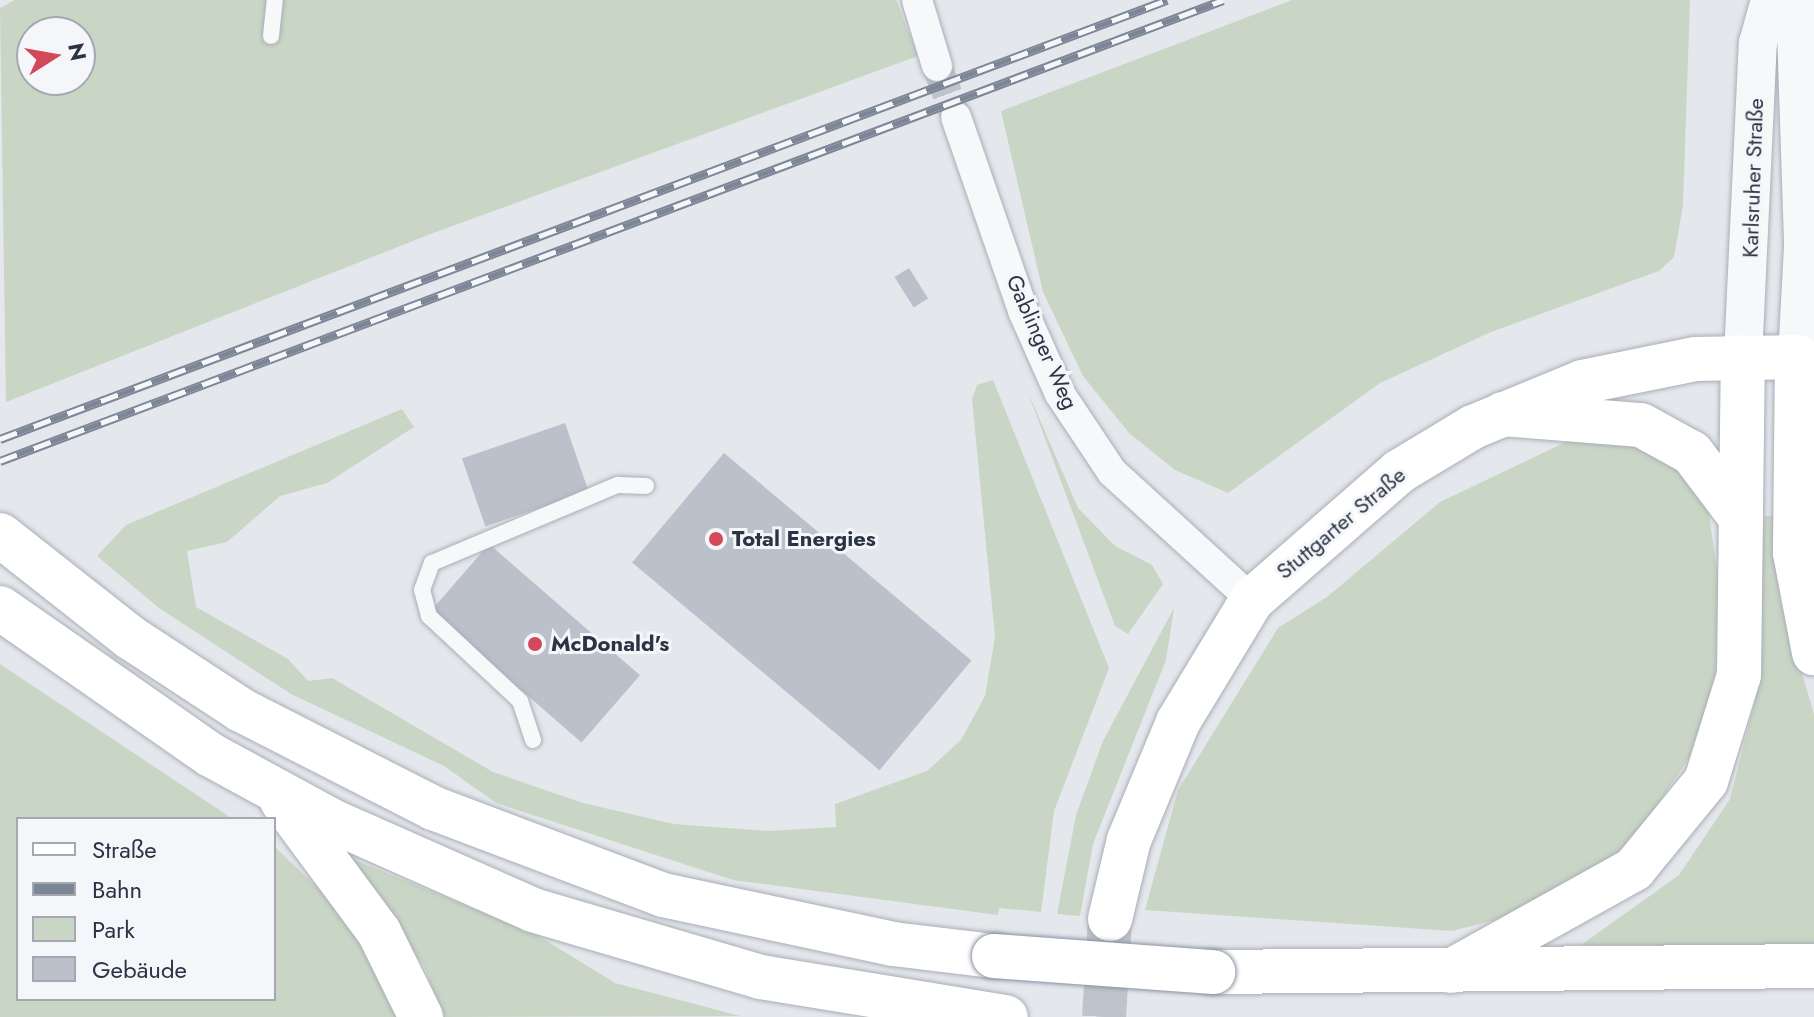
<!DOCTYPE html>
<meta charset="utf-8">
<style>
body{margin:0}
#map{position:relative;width:1814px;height:1017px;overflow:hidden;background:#e4e7ec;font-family:Jost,sans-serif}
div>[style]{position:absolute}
.green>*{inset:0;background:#c9d6c5}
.building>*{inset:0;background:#bbc0ca;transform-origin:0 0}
.minor-tunnel>*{height:30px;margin-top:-15px;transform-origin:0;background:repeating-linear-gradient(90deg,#bfc3cb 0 30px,transparent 0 45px)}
.secondary-tunnel>*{height:44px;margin-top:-22px;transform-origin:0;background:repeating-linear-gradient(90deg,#bfc3cb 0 44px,transparent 0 66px)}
.roads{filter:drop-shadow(0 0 2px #a9aeb7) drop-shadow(0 0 2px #a9aeb7)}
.service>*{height:16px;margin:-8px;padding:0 8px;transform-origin:8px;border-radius:8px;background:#f7f8fa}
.minor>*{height:30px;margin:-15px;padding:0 15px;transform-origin:15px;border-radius:15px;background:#f7f8fa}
.tertiary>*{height:38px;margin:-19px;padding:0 19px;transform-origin:19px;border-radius:19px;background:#f7f8fa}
.secondary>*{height:44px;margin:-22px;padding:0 22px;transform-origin:22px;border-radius:22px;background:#fff}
.trunk>*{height:44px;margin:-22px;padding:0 22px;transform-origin:22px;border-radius:22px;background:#fff}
.rail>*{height:9px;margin-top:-4.5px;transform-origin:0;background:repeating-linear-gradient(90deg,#f4f6f9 0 18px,#7d8696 0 36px);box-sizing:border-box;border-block:2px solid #7d8696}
.bridges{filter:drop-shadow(0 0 2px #8b94a3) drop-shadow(0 0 2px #8b94a3)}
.trunk-bridge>*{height:44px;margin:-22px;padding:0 22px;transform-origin:22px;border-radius:22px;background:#fff}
.dots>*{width:22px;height:22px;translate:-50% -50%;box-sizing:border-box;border:4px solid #f4f6f9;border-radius:50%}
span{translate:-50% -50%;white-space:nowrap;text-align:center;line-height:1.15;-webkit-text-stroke:6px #f4f6f9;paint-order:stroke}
.street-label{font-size:22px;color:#2b3445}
.poi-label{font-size:22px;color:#2b3445;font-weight:700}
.left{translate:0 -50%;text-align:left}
.legend{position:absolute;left:16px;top:817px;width:260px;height:184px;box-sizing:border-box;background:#f4f6f9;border:2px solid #a4a8b1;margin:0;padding:10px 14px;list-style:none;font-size:24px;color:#2b3445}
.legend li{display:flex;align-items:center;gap:16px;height:40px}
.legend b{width:40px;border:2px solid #a4a8b1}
.north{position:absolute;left:16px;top:16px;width:80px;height:80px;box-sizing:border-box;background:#f4f6f9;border:2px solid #a4a8b1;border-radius:50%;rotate:79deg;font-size:22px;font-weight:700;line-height:32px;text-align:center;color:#2b3445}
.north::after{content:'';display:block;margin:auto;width:28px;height:36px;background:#d1495b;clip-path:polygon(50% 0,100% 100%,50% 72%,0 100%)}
</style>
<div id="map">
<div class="green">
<i style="clip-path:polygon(evenodd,15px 0,896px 0,918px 56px,428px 235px,6px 402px,0 8px,15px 0,32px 32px,80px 32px,80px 80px,32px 80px,32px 32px)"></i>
<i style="clip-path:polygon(1292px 0,1690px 0,1683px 205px,1674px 257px,1659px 271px,1491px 332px,1380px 383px,1228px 493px,1175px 470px,1129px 433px,1083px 376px,1043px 292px,1001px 111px)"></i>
<i style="clip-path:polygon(993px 380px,1109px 668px,1054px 811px,1041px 912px,999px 908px,998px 915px,733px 880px,496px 803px,444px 766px,291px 694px,159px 608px,97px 556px,126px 525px,402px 409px,414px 427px,327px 483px,280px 496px,227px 542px,187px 551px,196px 607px,288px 659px,308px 681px,332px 678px,493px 772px,583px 803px,674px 824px,769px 831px,836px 827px,835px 804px,927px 771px,961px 740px,985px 696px,995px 637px,972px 399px,977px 385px)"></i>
<i style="clip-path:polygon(1027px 390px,1078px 508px,1115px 546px,1152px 565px,1163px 584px,1128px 634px,1115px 626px)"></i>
<i style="clip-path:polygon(1570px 440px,1647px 443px,1688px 470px,1708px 508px,1720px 591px,1715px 687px,1698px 745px,1634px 839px,1585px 879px,1526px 912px,1452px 931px,1145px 910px,1178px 790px,1278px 628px,1327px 597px,1440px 502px)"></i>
<i style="clip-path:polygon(1764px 516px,1774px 516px,1780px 599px,1814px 714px,1814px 948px,1581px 945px,1679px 875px,1730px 799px,1756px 697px)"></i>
<i style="clip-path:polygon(1174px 608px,1166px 660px,1093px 844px,1080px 916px,1057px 914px,1076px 815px,1103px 741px)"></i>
<i style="clip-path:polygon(0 664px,233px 819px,18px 819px,18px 999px,274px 999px,274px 846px,344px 913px,403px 1017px,0 1017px)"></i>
<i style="clip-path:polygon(343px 855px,537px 935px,615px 983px,740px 1016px,444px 1017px,424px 966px)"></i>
</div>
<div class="building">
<i style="left:909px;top:268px;width:36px;height:17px;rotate:58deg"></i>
<i style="left:565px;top:423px;width:72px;height:109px;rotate:71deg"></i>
<i style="left:724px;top:453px;width:323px;height:143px;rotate:40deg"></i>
<i style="left:489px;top:544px;width:200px;height:89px;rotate:41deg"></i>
</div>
<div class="minor-tunnel">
<i style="left:937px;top:66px;width:54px;rotate:69.6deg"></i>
</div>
<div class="secondary-tunnel">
<i style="left:1104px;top:1017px;width:98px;rotate:-86.5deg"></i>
</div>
<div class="roads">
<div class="service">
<i style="left:271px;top:36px;width:36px;rotate:-84deg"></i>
<i style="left:533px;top:740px;width:41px;rotate:-108.4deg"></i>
<i style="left:520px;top:701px;width:125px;rotate:-137deg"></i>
<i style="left:429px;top:616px;width:27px;rotate:-105deg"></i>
<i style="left:422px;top:590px;width:29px;rotate:-70deg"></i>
<i style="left:432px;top:563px;width:202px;rotate:-22.8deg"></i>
<i style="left:618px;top:485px;width:28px;rotate:2deg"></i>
</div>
<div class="minor">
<i style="left:917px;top:0;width:69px;rotate:73.1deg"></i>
<i style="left:956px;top:117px;width:205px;rotate:70.9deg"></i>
<i style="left:1023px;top:311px;width:91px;rotate:66deg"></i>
<i style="left:1060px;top:394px;width:94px;rotate:56.3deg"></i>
<i style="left:1112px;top:472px;width:190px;rotate:42.4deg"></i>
</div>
<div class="tertiary">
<i style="left:1795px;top:0;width:247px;rotate:88.1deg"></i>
<i style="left:1803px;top:247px;width:110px;rotate:93.1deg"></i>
<i style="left:1797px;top:357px;width:17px;rotate:7deg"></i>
<i style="left:1743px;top:357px;width:314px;rotate:-87.3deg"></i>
<i style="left:1758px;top:43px;width:45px;rotate:-74.4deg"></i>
</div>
<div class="secondary">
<i style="left:1110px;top:919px;width:81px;rotate:-76.5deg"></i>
<i style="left:1129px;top:840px;width:128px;rotate:-67.4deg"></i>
<i style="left:1178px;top:722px;width:143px;rotate:-58.8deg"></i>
<i style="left:1252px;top:600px;width:196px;rotate:-41.1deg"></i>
<i style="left:1400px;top:471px;width:85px;rotate:-31.1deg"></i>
<i style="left:1473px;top:427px;width:118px;rotate:-22.4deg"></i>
<i style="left:1582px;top:382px;width:115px;rotate:-11.5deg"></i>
<i style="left:1695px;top:359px;width:102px;rotate:-1.1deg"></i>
</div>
<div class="trunk">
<i style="left:1797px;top:357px;width:196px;rotate:90.6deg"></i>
<i style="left:1795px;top:553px;width:102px;rotate:79.2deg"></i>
<i style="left:1503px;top:414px;width:138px;rotate:4.6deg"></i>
<i style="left:1641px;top:425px;width:58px;rotate:28.8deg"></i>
<i style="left:1692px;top:453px;width:81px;rotate:53deg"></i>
<i style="left:0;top:535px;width:167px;rotate:38.2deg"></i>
<i style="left:131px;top:638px;width:131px;rotate:33.2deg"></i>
<i style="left:241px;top:710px;width:216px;rotate:27deg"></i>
<i style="left:433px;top:808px;width:246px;rotate:20.7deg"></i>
<i style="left:663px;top:895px;width:235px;rotate:12deg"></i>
<i style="left:893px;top:944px;width:102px;rotate:6.8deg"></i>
<i style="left:0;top:608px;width:257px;rotate:34.9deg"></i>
<i style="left:211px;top:755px;width:136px;rotate:28.6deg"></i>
<i style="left:330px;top:820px;width:222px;rotate:23.9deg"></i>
<i style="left:533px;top:910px;width:238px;rotate:16.4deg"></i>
<i style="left:761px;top:977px;width:248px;rotate:9.3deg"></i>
<i style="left:282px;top:801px;width:163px;rotate:53.5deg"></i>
<i style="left:379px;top:932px;width:95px;rotate:63.7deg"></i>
<i style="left:1451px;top:971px;width:210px;rotate:-29.1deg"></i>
<i style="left:1634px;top:869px;width:114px;rotate:-50.7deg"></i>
<i style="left:1706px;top:781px;width:111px;rotate:-72.7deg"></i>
<i style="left:1739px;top:675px;width:318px;rotate:-89.3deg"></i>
<i style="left:1213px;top:972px;width:601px;rotate:-0.57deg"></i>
</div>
</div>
<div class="rail">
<i style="left:0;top:439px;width:1247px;rotate:-20.62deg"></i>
<i style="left:0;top:461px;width:1307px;rotate:-20.65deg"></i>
</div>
<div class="bridges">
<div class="trunk-bridge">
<i style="left:994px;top:956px;width:220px;rotate:4.2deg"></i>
</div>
</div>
<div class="dots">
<i style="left:716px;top:539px;background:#d1495b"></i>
<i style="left:535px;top:644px;background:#d1495b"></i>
</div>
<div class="street-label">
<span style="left:1753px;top:178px;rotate:-88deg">Karlsruher Straße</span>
<span style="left:1042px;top:342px;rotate:66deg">Gablinger Weg</span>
<span style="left:1341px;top:523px;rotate:-40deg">Stuttgarter Straße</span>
</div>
<div class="poi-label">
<span class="left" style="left:732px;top:539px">Total Energies</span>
<span class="left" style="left:551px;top:644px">McDonald's</span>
</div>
<ul class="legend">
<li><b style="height:10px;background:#fff"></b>Straße</li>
<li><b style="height:10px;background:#7d8696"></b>Bahn</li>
<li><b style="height:22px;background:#c9d6c5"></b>Park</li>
<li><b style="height:22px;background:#bbc0ca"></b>Gebäude</li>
</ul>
<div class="north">N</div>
</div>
